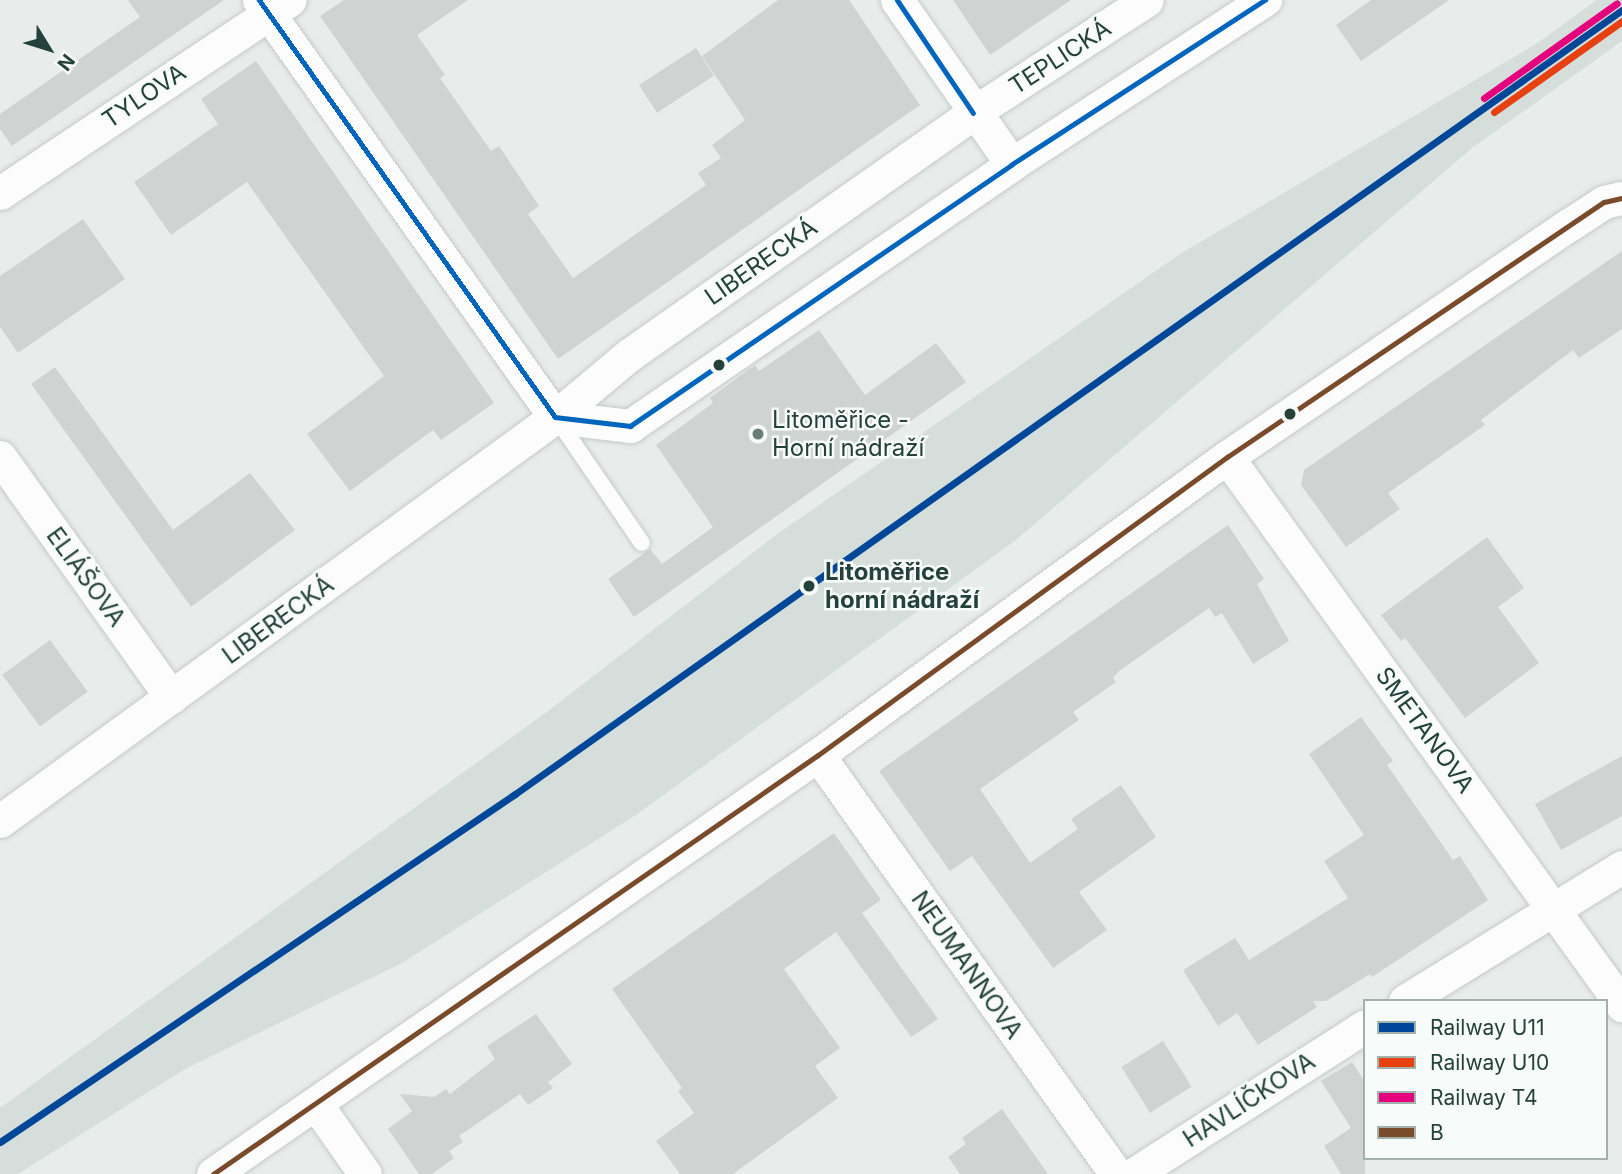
<!DOCTYPE html>
<meta charset="utf-8">
<style>
body{margin:0}
#map{position:relative;width:1622px;height:1174px;overflow:hidden;background:#e8edeb;font-family:Inter,sans-serif}
div>[style]{position:absolute}
.built>*{inset:0;background:#d6dedb}
.building>*{inset:0;background:#cfd4d2;transform-origin:0 0}
.roads{filter:drop-shadow(0 0 2px #c5cac8) drop-shadow(0 0 2px #c5cac8)}
.service>*{height:16px;margin:-8px;padding:0 8px;transform-origin:8px;border-radius:8px;background:#fcfcfc}
.minor>*{height:33px;margin:-16.5px;padding:0 16.5px;transform-origin:16.5px;border-radius:16.5px;background:#fcfcfc}
.bus-1>*{height:5px;margin:-2.5px;padding:0 2.5px;transform-origin:2.5px;border-radius:2.5px;background:#7a4b2a}
.bus-2>*{height:5px;margin:-2.5px;padding:0 2.5px;transform-origin:2.5px;border-radius:2.5px;background:#0065bd}
.rail-1>*{height:7px;margin:-3.5px;padding:0 3.5px;transform-origin:3.5px;border-radius:3.5px;background:#00479a}
.rail-2>*{height:7px;margin:-3.5px;padding:0 3.5px;transform-origin:3.5px;border-radius:3.5px;background:#e74011}
.rail-3>*{height:7px;margin:-3.5px;padding:0 3.5px;transform-origin:3.5px;border-radius:3.5px;background:#e5007d}
.dots>*{width:19px;height:19px;translate:-50% -50%;box-sizing:border-box;border:4px solid #f7fbf9;border-radius:50%}
span{translate:-50% -50%;white-space:nowrap;text-align:center;line-height:1.15;-webkit-text-stroke:5px #f7fbf9;paint-order:stroke}
.street-label{font-size:24px;color:#24423a}
.poi-label{font-size:24px;color:#24423a}
.left{translate:0 -50%;text-align:left}
.stop-label{font-size:24px;color:#24423a;font-weight:700}
.legend{position:absolute;left:1363px;top:999px;width:245px;height:161px;box-sizing:border-box;background:#f7fbf9;border:2px solid #a3b1ad;margin:0;padding:9px 12px;list-style:none;font-size:21px;color:#24423a}
.legend li{display:flex;align-items:center;gap:14px;height:35px}
.legend b{width:35px;border:2px solid #a3b1ad}
.north{position:absolute;left:14px;top:14px;width:70px;height:70px;-webkit-text-stroke:5px #f7fbf9;paint-order:stroke;rotate:128deg;font-size:19px;font-weight:700;line-height:28px;text-align:center;color:#24423a}
.north::after{content:'';display:block;margin:auto;width:24px;height:32px;background:#24423a;clip-path:polygon(50% 0,100% 100%,50% 72%,0 100%)}
</style>
<div id="map">
<div class="built">
<i style="clip-path:polygon(1597px 0,1622px 0,1622px 41px,1472px 148px,1016px 540px,636px 815px,402px 963px,185px 1069px,18px 1174px,0 1174px,0 1108px,552px 708px,776px 535px,1180px 254px,1536px 44px)"></i>
</div>
<div class="building">
<i style="clip-path:polygon(128px 0,224px 0,12px 146px,0 129px,0 114px,140px 17px)"></i>
<i style="clip-path:polygon(344px 0,468px 0,417px 35px,445px 75px,440px 78px,491px 151px,499px 146px,539px 206px,528px 214px,573px 278px,706px 185px,698px 173px,721px 158px,712px 145px,745px 120px,702px 56px,778px 0,849px 0,920px 105px,558px 359px,320px 16px)"></i>
<i style="clip-path:polygon(953px 0,1071px 0,990px 55px)"></i>
<i style="clip-path:polygon(1371px 0,1449px 0,1361px 61px,1336px 25px)"></i>
<i style="left:696px;top:48px;width:33px;height:68px;rotate:57deg"></i>
<i style="clip-path:polygon(256px 61px,494px 403px,441px 440px,433px 430px,350px 491px,307px 434px,384px 376px,247px 182px,171px 235px,134px 182px,218px 124px,201px 99px)"></i>
<i style="clip-path:polygon(83px 219px,125px 279px,18px 353px,0 327px,0 276px)"></i>
<i style="clip-path:polygon(1622px 251px,1622px 329px,1579px 358px,1573px 350px,1481px 420px,1485px 425px,1388px 493px,1400px 509px,1346px 547px,1301px 485px,1304px 470px)"></i>
<i style="clip-path:polygon(819px 330px,865px 395px,936px 343px,966px 382px,634px 617px,608px 579px,650px 549px,662px 564px,713px 527px,656px 445px,713px 403px,710px 398px,755px 365px,759px 371px)"></i>
<i style="clip-path:polygon(55px 367px,173px 530px,250px 473px,295px 530px,191px 607px,31px 384px)"></i>
<i style="clip-path:polygon(1228px 525px,1264px 579px,1257px 584px,1289px 641px,1253px 664px,1222px 613px,1215px 617px,1209px 608px,1119px 671px,1113px 678px,1116px 682px,1073px 712px,1079px 720px,980px 789px,1030px 863px,1078px 829px,1071px 819px,1121px 785px,1156px 837px,1079px 892px,1107px 930px,1053px 968px,972px 856px,950px 871px,879px 771px)"></i>
<i style="clip-path:polygon(1487px 537px,1524px 588px,1498px 607px,1539px 663px,1465px 718px,1405px 638px,1401px 641px,1381px 615px)"></i>
<i style="left:50px;top:640px;width:64px;height:59px;rotate:54deg"></i>
<i style="clip-path:polygon(1361px 717px,1393px 761px,1387px 765px,1453px 860px,1460px 856px,1488px 900px,1372px 977px,1370px 974px,1326px 1001px,1313px 1001px,1317px 1007px,1258px 1045px,1237px 1013px,1218px 1026px,1183px 970px,1235px 938px,1249px 960px,1348px 898px,1324px 861px,1364px 835px,1309px 754px)"></i>
<i style="clip-path:polygon(1622px 756px,1622px 816px,1561px 850px,1535px 804px)"></i>
<i style="clip-path:polygon(834px 833px,881px 900px,862px 913px,938px 1019px,911px 1037px,836px 932px,784px 969px,840px 1048px,815px 1066px,838px 1098px,733px 1174px,680px 1174px,656px 1141px,694px 1113px,678px 1091px,682px 1088px,612px 989px)"></i>
<i style="clip-path:polygon(536px 1014px,572px 1064px,548px 1082px,553px 1088px,528px 1105px,520px 1094px,459px 1136px,463px 1142px,449px 1151px,454px 1158px,432px 1174px,419px 1174px,388px 1129px,412px 1111px,400px 1094px,434px 1097px,446px 1089px,450px 1094px,495px 1059px,487px 1046px)"></i>
<i style="left:1163px;top:1041px;width:54px;height:49px;rotate:58deg"></i>
<i style="clip-path:polygon(1352px 1062px,1365px 1082px,1365px 1174px,1341px 1174px,1324px 1146px,1351px 1128px,1321px 1081px)"></i>
<i style="clip-path:polygon(1002px 1109px,1048px 1174px,960px 1174px,948px 1157px,966px 1144px,962px 1138px)"></i>
</div>
<div class="roads">
<div class="service">
<i style="left:557px;top:419px;width:150px;rotate:55.6deg"></i>
</div>
<div class="minor">
<i style="left:259px;top:0;width:511px;rotate:54.63deg"></i>
<i style="left:897px;top:0;width:200px;rotate:55deg"></i>
<i style="left:0;top:193px;width:348px;rotate:-33.7deg"></i>
<i style="left:555px;top:417px;width:76px;rotate:6.8deg"></i>
<i style="left:630px;top:426px;width:463px;rotate:-34.4deg"></i>
<i style="left:1012px;top:164px;width:302px;rotate:-33deg"></i>
<i style="left:0;top:457px;width:295px;rotate:54.5deg"></i>
<i style="left:1227px;top:457px;width:676px;rotate:54.22deg"></i>
<i style="left:818px;top:755px;width:514px;rotate:54.58deg"></i>
<i style="left:0;top:821px;width:686px;rotate:-36.05deg"></i>
<i style="left:555px;top:417px;width:97px;rotate:-40deg"></i>
<i style="left:629px;top:355px;width:421px;rotate:-35.1deg"></i>
<i style="left:973px;top:113px;width:207px;rotate:-33deg"></i>
<i style="left:1405px;top:1001px;width:255px;rotate:-31.7deg"></i>
<i style="left:316px;top:1104px;width:85px;rotate:55deg"></i>
<i style="left:213px;top:1174px;width:736px;rotate:-34.71deg"></i>
<i style="left:818px;top:755px;width:506px;rotate:-36.08deg"></i>
<i style="left:1227px;top:457px;width:413px;rotate:-34.2deg"></i>
<i style="left:1569px;top:225px;width:42px;rotate:-33.3deg"></i>
<i style="left:1604px;top:202px;width:18px;rotate:-13deg"></i>
<i style="left:1134px;top:1174px;width:274px;rotate:-32.6deg"></i>
</div>
</div>
<div class="bus-1">
<i style="left:213px;top:1174px;width:736px;rotate:-34.71deg"></i>
<i style="left:818px;top:755px;width:506px;rotate:-36.08deg"></i>
<i style="left:1227px;top:457px;width:455px;rotate:-34.1deg"></i>
<i style="left:1604px;top:202px;width:18px;rotate:-13deg"></i>
</div>
<div class="bus-2">
<i style="left:259px;top:0;width:511px;rotate:54.63deg"></i>
<i style="left:555px;top:417px;width:76px;rotate:6.8deg"></i>
<i style="left:630px;top:426px;width:463px;rotate:-34.4deg"></i>
<i style="left:1012px;top:164px;width:302px;rotate:-33deg"></i>
<i style="left:897px;top:0;width:136px;rotate:56.1deg"></i>
</div>
<div class="rail-1">
<i style="left:0;top:1142px;width:622px;rotate:-34.05deg"></i>
<i style="left:515px;top:794px;width:1357px;rotate:-35.31deg"></i>
</div>
<div class="rail-2">
<i style="left:1494px;top:112px;width:157px;rotate:-35.4deg"></i>
</div>
<div class="rail-3">
<i style="left:1484px;top:98px;width:163px;rotate:-35.5deg"></i>
</div>
<div class="dots">
<i style="left:719px;top:365px;background:#24423a"></i>
<i style="left:1290px;top:414px;background:#24423a"></i>
<i style="left:758px;top:434px;background:#697e78"></i>
<i style="left:809px;top:586px;background:#24423a"></i>
</div>
<div class="street-label">
<span style="left:1060px;top:57px;rotate:-33deg">TEPLICKÁ</span>
<span style="left:144px;top:96px;rotate:-34deg">TYLOVA</span>
<span style="left:761px;top:262px;rotate:-35deg">LIBERECKÁ</span>
<span style="left:86px;top:577px;rotate:54deg">ELIÁŠOVA</span>
<span style="left:278px;top:620px;rotate:-36deg">LIBERECKÁ</span>
<span style="left:1425px;top:730px;rotate:54deg">SMETANOVA</span>
<span style="left:967px;top:965px;rotate:55deg">NEUMANNOVA</span>
<span style="left:1249px;top:1100px;rotate:-33deg">HAVLÍČKOVA</span>
</div>
<div class="poi-label">
<span class="left" style="left:772px;top:434px">Litoměřice -<br>Horní nádraží</span>
</div>
<div class="stop-label">
<span class="left" style="left:825px;top:586px">Litoměřice<br>horní nádraží</span>
</div>
<ul class="legend">
<li><b style="height:9px;background:#00479a"></b>Railway U11</li>
<li><b style="height:9px;background:#e74011"></b>Railway U10</li>
<li><b style="height:9px;background:#e5007d"></b>Railway T4</li>
<li><b style="height:9px;background:#7a4b2a"></b>B</li>
</ul>
<div class="north">N</div>
</div>
